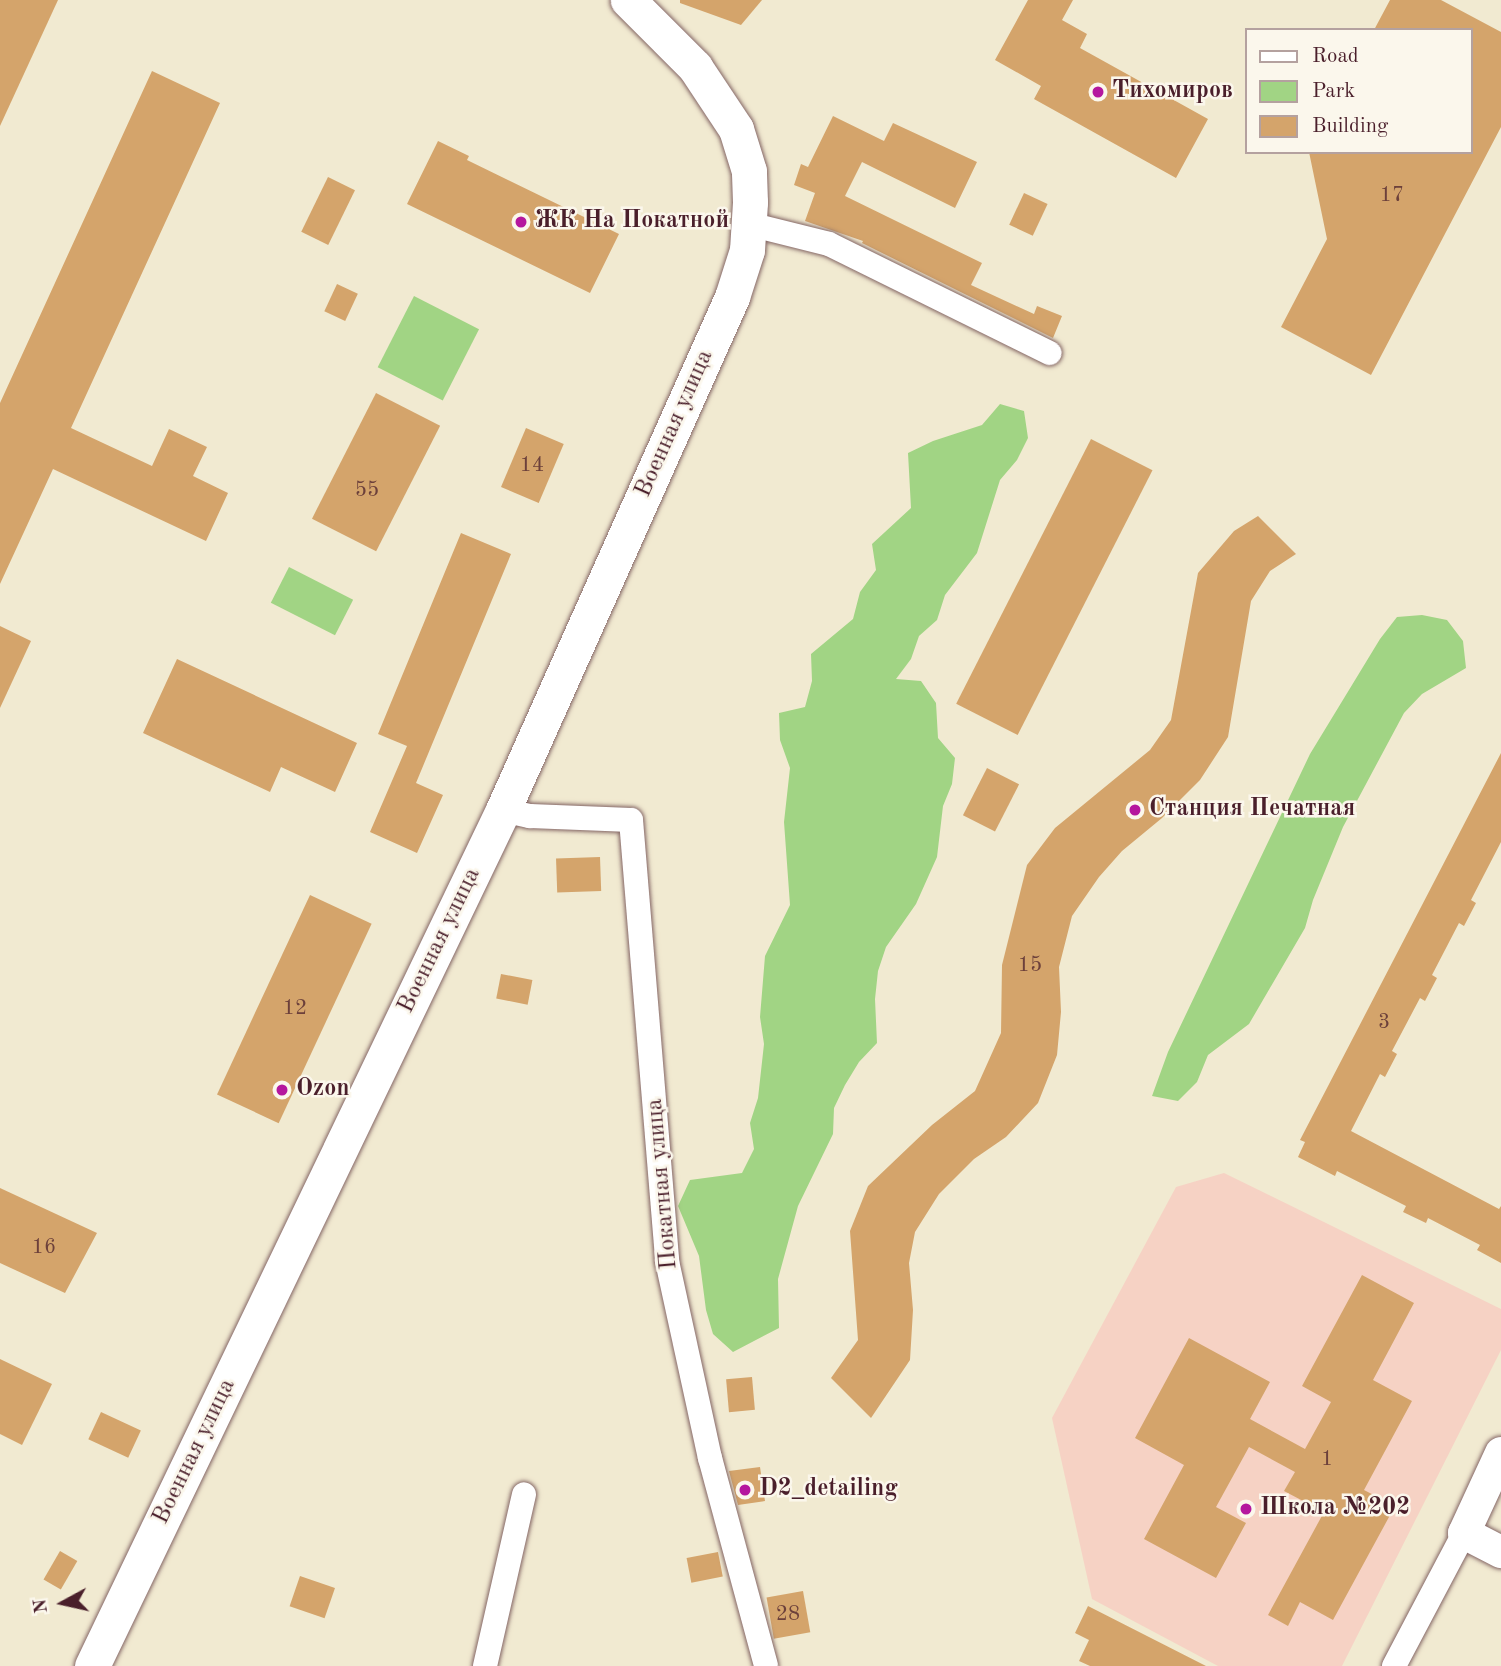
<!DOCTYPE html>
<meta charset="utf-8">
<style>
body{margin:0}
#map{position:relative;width:1501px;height:1666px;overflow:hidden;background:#f1ead1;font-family:"Old Standard TT",serif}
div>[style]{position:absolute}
.built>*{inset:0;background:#f6d2c4}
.green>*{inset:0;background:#a1d484;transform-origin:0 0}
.building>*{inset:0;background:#d4a46b;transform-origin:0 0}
.roads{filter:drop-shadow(0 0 2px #846665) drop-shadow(0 0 2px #846665)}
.minor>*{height:24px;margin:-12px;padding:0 12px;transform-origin:12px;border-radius:12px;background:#fff}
.tertiary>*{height:32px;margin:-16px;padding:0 16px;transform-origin:16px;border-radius:16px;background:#fff}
.secondary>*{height:35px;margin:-17.5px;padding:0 17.5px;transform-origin:17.5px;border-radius:17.5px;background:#fff}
.dots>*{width:19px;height:19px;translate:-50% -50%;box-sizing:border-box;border:4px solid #fbf7ec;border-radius:50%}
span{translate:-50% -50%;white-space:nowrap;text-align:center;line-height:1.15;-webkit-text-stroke:5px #fbf7ec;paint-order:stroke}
.number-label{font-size:21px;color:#6c403b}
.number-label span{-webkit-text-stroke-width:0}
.poi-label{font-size:24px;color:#4a1f2b;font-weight:700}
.left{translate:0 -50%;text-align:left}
.street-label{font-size:24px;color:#4a1f2b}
.legend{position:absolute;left:1245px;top:28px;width:228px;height:126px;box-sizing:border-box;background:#fbf7ec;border:2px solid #b4a19f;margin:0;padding:9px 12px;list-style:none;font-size:21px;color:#4a1f2b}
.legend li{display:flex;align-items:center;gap:14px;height:35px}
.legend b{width:35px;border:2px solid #b4a19f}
.north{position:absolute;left:28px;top:1568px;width:70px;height:70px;-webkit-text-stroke:5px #fbf7ec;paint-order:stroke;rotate:262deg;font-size:19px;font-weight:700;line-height:28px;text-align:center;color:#4a1f2b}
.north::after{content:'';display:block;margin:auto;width:24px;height:32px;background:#4a1f2b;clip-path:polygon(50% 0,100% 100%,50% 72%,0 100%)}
</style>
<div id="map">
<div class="built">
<i style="clip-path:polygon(1224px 1173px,1501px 1309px,1501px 1350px,1342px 1666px,1218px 1666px,1092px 1599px,1052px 1418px,1176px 1187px)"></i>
</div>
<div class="green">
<i style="left:414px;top:296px;width:73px;height:80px;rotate:27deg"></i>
<i style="clip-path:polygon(1000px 404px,1024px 411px,1028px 438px,1017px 460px,1000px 480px,977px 553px,945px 595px,937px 620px,919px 636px,911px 659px,896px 679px,921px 681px,936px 703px,938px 738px,955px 758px,952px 784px,943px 806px,937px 857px,916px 904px,886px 947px,878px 971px,875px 999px,877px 1043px,859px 1062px,845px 1085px,834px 1108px,833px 1134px,798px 1206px,778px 1279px,779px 1328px,733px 1352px,713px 1334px,706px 1310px,699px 1256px,678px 1206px,690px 1180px,742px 1173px,754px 1149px,750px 1123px,758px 1098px,764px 1044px,760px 1017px,765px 956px,790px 905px,784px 822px,790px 768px,780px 740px,779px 713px,805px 707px,812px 681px,811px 654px,853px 619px,860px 592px,876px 570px,872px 544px,911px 508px,908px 453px,933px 441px,982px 425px)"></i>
<i style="left:289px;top:567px;width:72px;height:40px;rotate:27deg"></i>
<i style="clip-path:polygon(1422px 615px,1447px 620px,1463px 641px,1466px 668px,1422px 694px,1404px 713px,1343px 827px,1313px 900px,1305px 928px,1249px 1024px,1208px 1055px,1197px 1082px,1178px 1101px,1152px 1096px,1168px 1052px,1310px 754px,1380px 639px,1397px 617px)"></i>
</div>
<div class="building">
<i style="clip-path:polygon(0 0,58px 0,0 126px)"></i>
<i style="clip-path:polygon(680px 0,762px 0,741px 25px,680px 3px)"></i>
<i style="clip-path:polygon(1028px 0,1073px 0,1062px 20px,1087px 34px,1080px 48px,1208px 119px,1176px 178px,1034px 99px,1041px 86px,995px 60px)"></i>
<i style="clip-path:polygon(1390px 0,1441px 0,1501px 32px,1501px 127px,1371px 375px,1281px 327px,1327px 239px,1309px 152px,1471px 152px,1471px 30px,1374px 30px)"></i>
<i style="clip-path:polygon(152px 71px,220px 103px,71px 428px,152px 466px,169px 429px,207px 447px,193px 476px,228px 493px,206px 541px,53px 469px,0 584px,0 403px)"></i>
<i style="clip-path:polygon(833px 116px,884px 141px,893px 123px,977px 162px,955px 208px,862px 162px,845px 196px,982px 263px,971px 285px,1034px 314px,1037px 306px,1062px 316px,1053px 338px,862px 243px,863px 241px,805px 221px,815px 193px,794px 185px,801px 164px,808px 167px)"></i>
<i style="clip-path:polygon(438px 141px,469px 156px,467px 160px,619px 234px,590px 293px,407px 204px)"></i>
<i style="left:328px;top:177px;width:30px;height:61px;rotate:26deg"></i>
<i style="left:1024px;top:193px;width:26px;height:35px;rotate:25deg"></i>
<i style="left:337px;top:284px;width:23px;height:30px;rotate:25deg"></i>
<i style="left:376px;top:393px;width:72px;height:141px;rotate:27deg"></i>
<i style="left:526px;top:428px;width:41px;height:64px;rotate:23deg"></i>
<i style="left:1091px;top:439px;width:69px;height:297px;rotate:27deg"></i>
<i style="clip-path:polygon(1258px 516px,1296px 554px,1270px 571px,1251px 601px,1228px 737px,1200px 780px,1162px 818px,1122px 851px,1099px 877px,1072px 916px,1059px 967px,1061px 1012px,1057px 1055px,1038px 1103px,1006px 1137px,974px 1159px,939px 1194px,915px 1232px,909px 1263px,913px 1310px,910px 1360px,871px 1418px,831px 1378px,858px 1340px,850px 1231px,868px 1186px,932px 1125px,975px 1091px,1001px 1033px,1002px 965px,1027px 865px,1055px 828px,1150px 750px,1171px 720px,1198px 573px,1234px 531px)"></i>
<i style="clip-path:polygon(461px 533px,511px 554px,416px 783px,443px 795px,417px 853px,370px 832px,407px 746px,378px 734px)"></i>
<i style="clip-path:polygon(0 626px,31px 641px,0 708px)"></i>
<i style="clip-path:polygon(177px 659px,357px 743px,335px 792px,281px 767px,270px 792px,143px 733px)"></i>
<i style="clip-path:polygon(1501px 753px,1501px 842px,1471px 900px,1476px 903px,1464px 926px,1459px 923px,1432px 975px,1437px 978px,1425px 1001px,1420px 998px,1392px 1051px,1397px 1054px,1385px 1077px,1380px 1074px,1351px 1131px,1499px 1209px,1501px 1206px,1501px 1263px,1477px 1250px,1480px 1245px,1428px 1218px,1426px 1223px,1403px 1212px,1406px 1206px,1337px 1171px,1335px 1176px,1298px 1157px,1305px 1142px,1300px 1140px)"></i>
<i style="left:987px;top:768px;width:36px;height:53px;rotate:27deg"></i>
<i style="left:600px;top:857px;width:34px;height:44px;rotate:88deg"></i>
<i style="left:310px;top:895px;width:68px;height:220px;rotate:25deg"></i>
<i style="left:501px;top:974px;width:32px;height:25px;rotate:11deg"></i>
<i style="clip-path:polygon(0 1188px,97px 1233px,65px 1293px,0 1263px)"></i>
<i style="clip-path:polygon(1362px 1275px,1414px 1303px,1373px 1380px,1412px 1401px,1364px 1490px,1395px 1506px,1333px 1620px,1300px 1602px,1288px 1626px,1268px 1615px,1324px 1512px,1284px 1491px,1295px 1472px,1249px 1447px,1216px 1507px,1246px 1523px,1216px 1578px,1144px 1539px,1184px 1465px,1135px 1438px,1189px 1338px,1270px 1382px,1250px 1419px,1305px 1449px,1331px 1402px,1302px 1386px)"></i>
<i style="clip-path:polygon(0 1359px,52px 1384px,22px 1445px,0 1434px)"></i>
<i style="left:752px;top:1377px;width:33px;height:26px;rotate:85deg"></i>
<i style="left:101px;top:1412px;width:44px;height:30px;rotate:25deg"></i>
<i style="clip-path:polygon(760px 1467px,765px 1501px,738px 1505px,729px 1471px)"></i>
<i style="left:60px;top:1551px;width:20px;height:33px;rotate:30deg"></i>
<i style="left:718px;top:1552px;width:25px;height:32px;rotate:79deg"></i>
<i style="left:300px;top:1576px;width:37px;height:32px;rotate:19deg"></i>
<i style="left:803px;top:1591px;width:42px;height:37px;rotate:80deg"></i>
<i style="clip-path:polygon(1088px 1606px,1206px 1666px,1090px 1666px,1079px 1661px,1089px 1640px,1075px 1633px)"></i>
</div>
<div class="roads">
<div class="minor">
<i style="left:749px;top:224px;width:82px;rotate:14deg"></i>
<i style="left:829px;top:244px;width:246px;rotate:26.3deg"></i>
<i style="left:503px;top:810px;width:28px;rotate:13deg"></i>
<i style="left:530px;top:816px;width:101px;rotate:2.3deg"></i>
<i style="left:631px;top:820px;width:442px;rotate:85.3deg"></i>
<i style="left:667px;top:1261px;width:202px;rotate:77.7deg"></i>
<i style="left:710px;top:1458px;width:215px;rotate:74.9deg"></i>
<i style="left:485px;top:1666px;width:176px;rotate:-77.2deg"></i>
<i style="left:1394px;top:1666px;width:150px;rotate:-62.2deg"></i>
</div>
<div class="tertiary">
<i style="left:1501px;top:1453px;width:88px;rotate:114.8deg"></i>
<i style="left:1464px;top:1533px;width:42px;rotate:27.2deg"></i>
</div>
<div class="secondary">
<i style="left:92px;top:1666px;width:950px;rotate:-64.35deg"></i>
<i style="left:503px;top:810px;width:562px;rotate:-65.94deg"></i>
<i style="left:732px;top:297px;width:49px;rotate:-72.3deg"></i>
<i style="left:747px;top:250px;width:48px;rotate:-86.4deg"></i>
<i style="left:750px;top:202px;width:31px;rotate:-92deg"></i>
<i style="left:749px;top:171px;width:44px;rotate:-107.2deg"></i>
<i style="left:736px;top:129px;width:74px;rotate:-123.5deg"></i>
<i style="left:695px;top:67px;width:95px;rotate:-135deg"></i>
</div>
</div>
<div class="dots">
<i style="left:1098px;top:92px;background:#b5179e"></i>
<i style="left:521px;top:222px;background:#b5179e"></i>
<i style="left:1135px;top:810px;background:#b5179e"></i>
<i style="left:282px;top:1090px;background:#b5179e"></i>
<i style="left:745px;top:1490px;background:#b5179e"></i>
<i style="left:1246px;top:1509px;background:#b5179e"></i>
</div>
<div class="number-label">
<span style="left:1392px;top:196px">17</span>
<span style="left:532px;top:466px">14</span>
<span style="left:367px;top:491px">55</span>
<span style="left:1030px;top:966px">15</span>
<span style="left:295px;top:1009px">12</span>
<span style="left:1384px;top:1023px">3</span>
<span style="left:44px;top:1248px">16</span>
<span style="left:1327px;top:1460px">1</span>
<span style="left:788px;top:1615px">28</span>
</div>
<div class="poi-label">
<span class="left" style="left:1112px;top:92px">Тихомиров</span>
<span class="left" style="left:535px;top:222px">ЖК На Покатной</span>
<span class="left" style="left:1149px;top:810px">Станция Печатная</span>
<span class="left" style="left:296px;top:1090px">Ozon</span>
<span class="left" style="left:759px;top:1490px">D2_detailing</span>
<span class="left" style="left:1260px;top:1509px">Школа №202</span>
</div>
<div class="street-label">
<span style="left:675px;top:424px;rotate:-66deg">Военная улица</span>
<span style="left:440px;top:941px;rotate:-64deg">Военная улица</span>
<span style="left:663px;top:1184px;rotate:-95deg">Покатная улица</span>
<span style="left:195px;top:1452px;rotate:-64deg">Военная улица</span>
</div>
<ul class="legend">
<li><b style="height:9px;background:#fff"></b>Road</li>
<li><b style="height:19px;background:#a1d484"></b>Park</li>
<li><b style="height:19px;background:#d4a46b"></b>Building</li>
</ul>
<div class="north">N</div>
</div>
